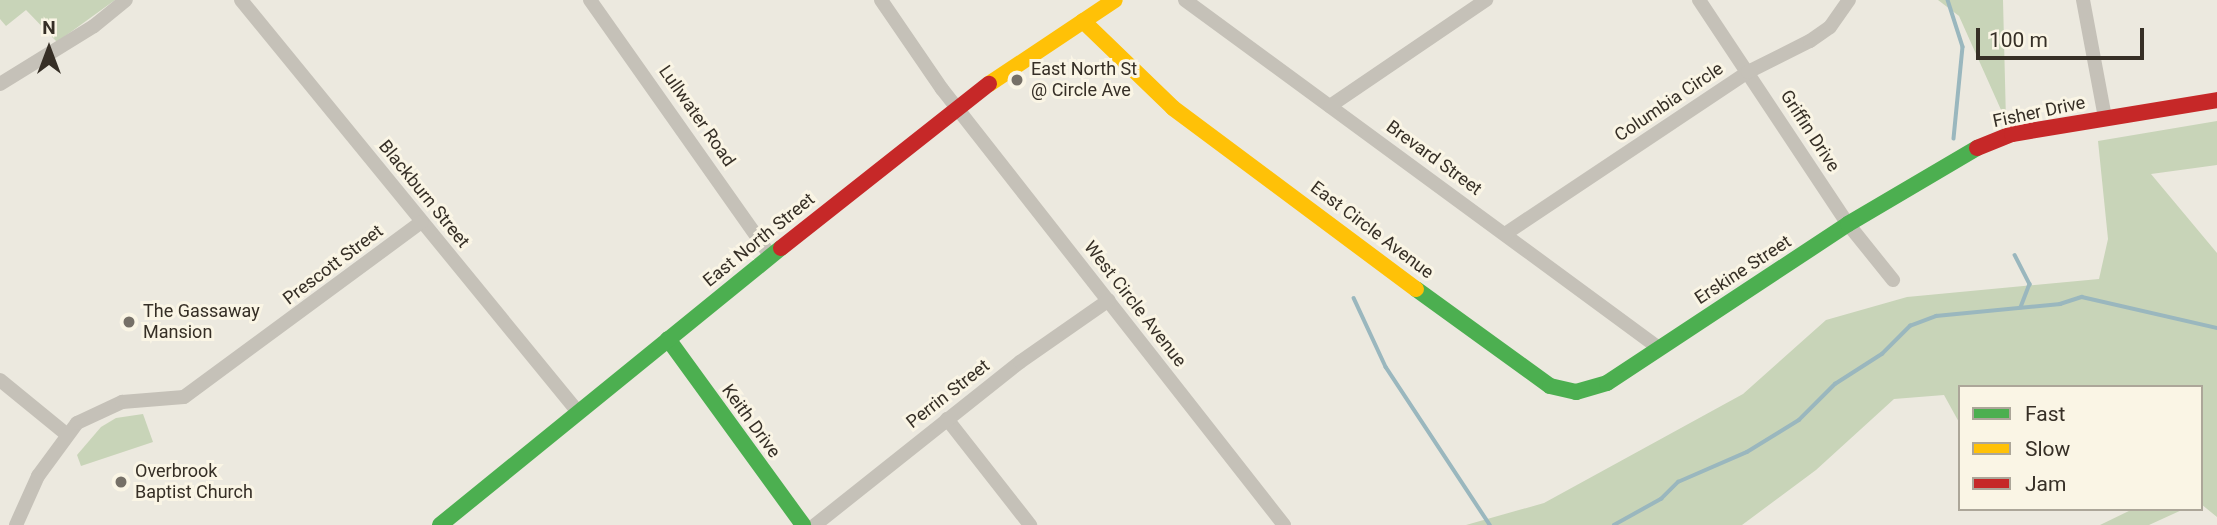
<!DOCTYPE html>
<style>
body{margin:0}
#map{position:relative;width:2217px;height:525px;overflow:hidden;background:#ece9df;font-family:Roboto,sans-serif}
div>[style]{position:absolute}
.green>*{inset:0;background:#c8d4b8}
.stream>*{height:3.5px;margin:-1.75px;padding:0 1.75px;transform-origin:1.75px;border-radius:1.75px;background:#9ab7be}
.street>*{height:14px;margin:-7px;padding:0 7px;transform-origin:7px;border-radius:7px;background:#c5c1b8}
.fast>*{height:16px;margin:-8px;padding:0 8px;transform-origin:8px;border-radius:8px;background:#4caf50}
.slow>*{height:16px;margin:-8px;padding:0 8px;transform-origin:8px;border-radius:8px;background:#ffc107}
.jam>*{height:16px;margin:-8px;padding:0 8px;transform-origin:8px;border-radius:8px;background:#c62828}
.dots>*{width:19px;height:19px;translate:-50% -50%;box-sizing:border-box;border:4px solid #faf5e5;border-radius:50%}
span{translate:-50% -50%;white-space:nowrap;text-align:center;line-height:1.15;-webkit-text-stroke:6px #faf5e5;paint-order:stroke}
.poi-label{font-size:18px;color:#362f26}
.left{translate:0 -50%;text-align:left}
.street-label{font-size:18px;color:#362f26}
.legend{position:absolute;left:1958px;top:385px;width:245px;height:126px;box-sizing:border-box;background:#faf5e5;border:2px solid #aca699;margin:0;padding:9px 12px;list-style:none;font-size:21px;color:#362f26}
.legend li{display:flex;align-items:center;gap:14px;height:35px}
.legend b{width:35px;border:2px solid #aca699}
.north{position:absolute;left:14px;top:14px;width:70px;height:70px;-webkit-text-stroke:5px #faf5e5;paint-order:stroke;rotate:0deg;font-size:19px;font-weight:700;line-height:28px;text-align:center;color:#362f26}
.north::after{content:'';display:block;margin:auto;width:24px;height:32px;background:#362f26;clip-path:polygon(50% 0,100% 100%,50% 72%,0 100%)}
.scale{position:absolute;left:1976px;top:28px;width:168px;height:32px;box-sizing:border-box;border:4px solid #362f26;border-top:0;padding-left:9px;font-size:21px;line-height:24px;white-space:nowrap;color:#362f26;-webkit-text-stroke:5px #faf5e5;paint-order:stroke}
</style>
<div id="map">
<div class="green">
<i style="clip-path:polygon(0 0,115px 0,57px 42px,26px 10px,6px 26px,0 19px)"></i>
<i style="clip-path:polygon(1938px 0,2003px 0,2006px 121px,1959px 16px)"></i>
<i style="clip-path:polygon(2217px 121px,2217px 165px,2151px 174px,2217px 253px,2217px 517px,2201px 504px,2201px 387px,1960px 387px,1960px 424px,1944px 395px,1894px 399px,1816px 470px,1742px 525px,1466px 525px,1544px 503px,1743px 394px,1826px 320px,1907px 297px,2099px 279px,2108px 239px,2098px 141px)"></i>
<i style="clip-path:polygon(143px 414px,153px 442px,81px 466px,77px 455px,101px 427px,116px 418px)"></i>
<i style="clip-path:polygon(2133px 509px,2184px 509px,2149px 525px,2100px 525px)"></i>
</div>
<div class="stream">
<i style="left:1948px;top:0;width:49px;rotate:72.3deg"></i>
<i style="left:1963px;top:47px;width:92px;rotate:95.6deg"></i>
<i style="left:2015px;top:255px;width:33px;rotate:63deg"></i>
<i style="left:2030px;top:284px;width:25px;rotate:111deg"></i>
<i style="left:1354px;top:298px;width:76px;rotate:65.1deg"></i>
<i style="left:1386px;top:367px;width:189px;rotate:56.6deg"></i>
<i style="left:1614px;top:525px;width:54px;rotate:-29deg"></i>
<i style="left:1661px;top:499px;width:24px;rotate:-45deg"></i>
<i style="left:1678px;top:482px;width:75px;rotate:-23.5deg"></i>
<i style="left:1747px;top:452px;width:61px;rotate:-31.6deg"></i>
<i style="left:1799px;top:420px;width:51px;rotate:-45deg"></i>
<i style="left:1835px;top:384px;width:56px;rotate:-32.6deg"></i>
<i style="left:1882px;top:354px;width:40px;rotate:-45deg"></i>
<i style="left:1910px;top:326px;width:28px;rotate:-21deg"></i>
<i style="left:1936px;top:316px;width:125px;rotate:-5.5deg"></i>
<i style="left:2060px;top:304px;width:23px;rotate:-18deg"></i>
<i style="left:2082px;top:297px;width:139px;rotate:12.9deg"></i>
</div>
<div class="street">
<i style="left:241px;top:0;width:532px;rotate:50.72deg"></i>
<i style="left:590px;top:0;width:312px;rotate:54.8deg"></i>
<i style="left:881px;top:0;width:108px;rotate:55.6deg"></i>
<i style="left:942px;top:89px;width:554px;rotate:51.89deg"></i>
<i style="left:1185px;top:0;width:588px;rotate:36.29deg"></i>
<i style="left:1699px;top:0;width:269px;rotate:56.4deg"></i>
<i style="left:1848px;top:224px;width:72px;rotate:51.2deg"></i>
<i style="left:2083px;top:0;width:120px;rotate:79.4deg"></i>
<i style="left:0;top:84px;width:110px;rotate:-31.7deg"></i>
<i style="left:94px;top:26px;width:41px;rotate:-39.1deg"></i>
<i style="left:1330px;top:106px;width:189px;rotate:-34.2deg"></i>
<i style="left:1505px;top:234px;width:292px;rotate:-33.7deg"></i>
<i style="left:1748px;top:72px;width:69px;rotate:-26.6deg"></i>
<i style="left:1810px;top:41px;width:24px;rotate:-35deg"></i>
<i style="left:1830px;top:27px;width:33px;rotate:-55deg"></i>
<i style="left:0;top:380px;width:84px;rotate:39.2deg"></i>
<i style="left:947px;top:419px;width:135px;rotate:51.9deg"></i>
<i style="left:16px;top:525px;width:54px;rotate:-65.8deg"></i>
<i style="left:38px;top:476px;width:66px;rotate:-53.7deg"></i>
<i style="left:77px;top:423px;width:50px;rotate:-25deg"></i>
<i style="left:122px;top:402px;width:62px;rotate:-4.6deg"></i>
<i style="left:184px;top:397px;width:295px;rotate:-36.4deg"></i>
<i style="left:815px;top:525px;width:262px;rotate:-38.5deg"></i>
<i style="left:1020px;top:362px;width:108px;rotate:-34.9deg"></i>
</div>
<div class="fast">
<i style="left:1416px;top:289px;width:165px;rotate:35.9deg"></i>
<i style="left:1550px;top:386px;width:27px;rotate:13deg"></i>
<i style="left:1576px;top:392px;width:32px;rotate:-16deg"></i>
<i style="left:1607px;top:383px;width:289px;rotate:-33.4deg"></i>
<i style="left:1848px;top:224px;width:150px;rotate:-30.5deg"></i>
<i style="left:668px;top:339px;width:230px;rotate:54deg"></i>
<i style="left:440px;top:525px;width:439px;rotate:-39.1deg"></i>
</div>
<div class="slow">
<i style="left:1083px;top:21px;width:125px;rotate:44deg"></i>
<i style="left:1173px;top:108px;width:303px;rotate:36.7deg"></i>
<i style="left:989px;top:84px;width:151px;rotate:-33.7deg"></i>
</div>
<div class="jam">
<i style="left:1977px;top:148px;width:38px;rotate:-22deg"></i>
<i style="left:2012px;top:134px;width:208px;rotate:-9.4deg"></i>
<i style="left:781px;top:248px;width:265px;rotate:-38.3deg"></i>
</div>
<div class="dots">
<i style="left:1017px;top:80px;background:#767067"></i>
<i style="left:129px;top:322px;background:#767067"></i>
<i style="left:121px;top:482px;background:#767067"></i>
</div>
<div class="poi-label">
<span class="left" style="left:1031px;top:80px">East North St<br>@ Circle Ave</span>
<span class="left" style="left:143px;top:322px">The Gassaway<br>Mansion</span>
<span class="left" style="left:135px;top:482px">Overbrook<br>Baptist Church</span>
</div>
<div class="street-label">
<span style="left:1669px;top:102px;rotate:-34deg">Columbia Circle</span>
<span style="left:2039px;top:112px;rotate:-12deg">Fisher Drive</span>
<span style="left:697px;top:116px;rotate:55deg">Lullwater Road</span>
<span style="left:1810px;top:131px;rotate:57deg">Griffin Drive</span>
<span style="left:1434px;top:158px;rotate:36deg">Brevard Street</span>
<span style="left:424px;top:194px;rotate:51deg">Blackburn Street</span>
<span style="left:1372px;top:230px;rotate:37deg">East Circle Avenue</span>
<span style="left:759px;top:240px;rotate:-39deg">East North Street</span>
<span style="left:333px;top:265px;rotate:-37deg">Prescott Street</span>
<span style="left:1743px;top:270px;rotate:-33deg">Erskine Street</span>
<span style="left:1135px;top:304px;rotate:52deg">West Circle Avenue</span>
<span style="left:948px;top:394px;rotate:-38deg">Perrin Street</span>
<span style="left:751px;top:421px;rotate:54deg">Keith Drive</span>
</div>
<ul class="legend">
<li><b style="height:9px;background:#4caf50"></b>Fast</li>
<li><b style="height:9px;background:#ffc107"></b>Slow</li>
<li><b style="height:9px;background:#c62828"></b>Jam</li>
</ul>
<div class="north">N</div>
<div class="scale">100 m</div>
</div>
